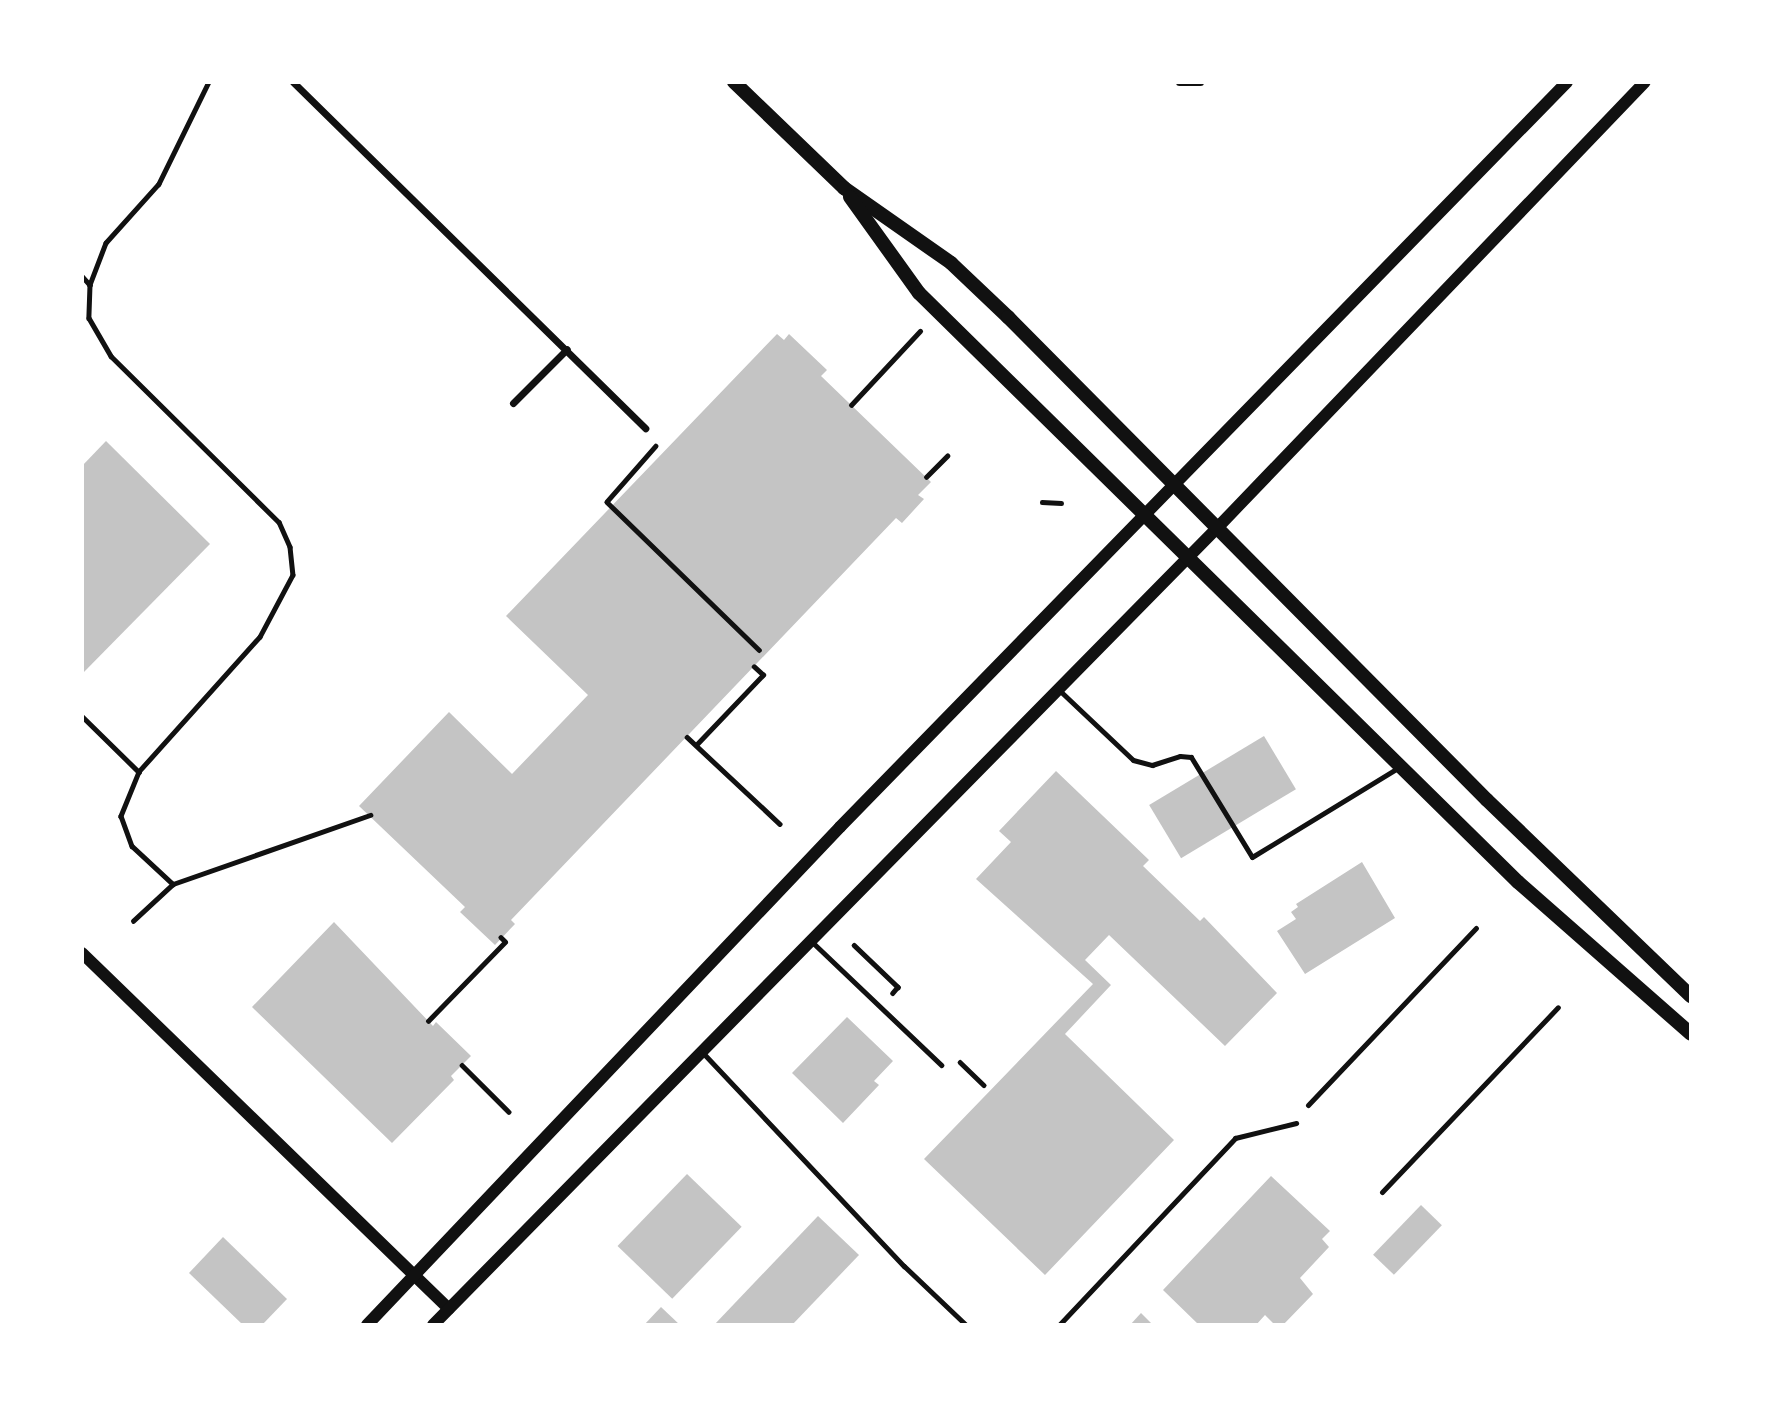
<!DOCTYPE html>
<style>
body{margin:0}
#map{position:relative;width:1773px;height:1407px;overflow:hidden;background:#fff;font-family:"Open Sans",sans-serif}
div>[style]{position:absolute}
.building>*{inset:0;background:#c4c4c4;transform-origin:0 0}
.path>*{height:4.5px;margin:-2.25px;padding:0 2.25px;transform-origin:2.25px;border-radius:2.25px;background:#111}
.service>*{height:5px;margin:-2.5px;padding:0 2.5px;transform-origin:2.5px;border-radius:2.5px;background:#111}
.minor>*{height:7px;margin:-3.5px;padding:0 3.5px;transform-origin:3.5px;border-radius:3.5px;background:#111}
.tertiary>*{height:12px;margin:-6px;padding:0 6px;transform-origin:6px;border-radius:6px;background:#111}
.secondary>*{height:14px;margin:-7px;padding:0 7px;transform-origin:7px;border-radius:7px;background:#111}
span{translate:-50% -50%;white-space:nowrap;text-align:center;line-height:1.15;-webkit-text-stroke:5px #fff;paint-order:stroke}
.frame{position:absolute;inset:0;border:84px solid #fff;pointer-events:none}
</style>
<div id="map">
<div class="building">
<i style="clip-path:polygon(777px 334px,784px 340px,789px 334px,827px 370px,821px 376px,931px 482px,918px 495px,924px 499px,902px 523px,896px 518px,511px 920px,515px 924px,495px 945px,460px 912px,465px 907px,359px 806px,449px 712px,512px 774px,588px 695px,506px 616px)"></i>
<i style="clip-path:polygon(106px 441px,210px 544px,82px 674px,82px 466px)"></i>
<i style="left:1264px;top:736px;width:62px;height:134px;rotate:59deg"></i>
<i style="clip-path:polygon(1056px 771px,1149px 860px,1143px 866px,1200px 921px,1204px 917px,1277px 993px,1225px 1046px,1109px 935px,1085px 960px,1111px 985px,1065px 1034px,1174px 1140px,1045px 1275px,924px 1159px,1093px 984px,976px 879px,1011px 842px,999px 831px)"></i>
<i style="clip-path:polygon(1362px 862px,1395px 918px,1305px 974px,1277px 931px,1296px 919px,1291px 912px,1298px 907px,1296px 904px)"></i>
<i style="clip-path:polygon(334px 922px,433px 1026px,436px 1022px,471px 1056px,451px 1076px,454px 1080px,392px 1143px,252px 1007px)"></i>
<i style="clip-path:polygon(847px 1017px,893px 1061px,874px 1081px,879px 1085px,843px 1123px,792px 1073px)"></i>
<i style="left:687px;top:1174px;width:76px;height:100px;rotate:44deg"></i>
<i style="clip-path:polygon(1271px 1176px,1330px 1231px,1322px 1239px,1329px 1247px,1300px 1278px,1313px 1294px,1283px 1325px,1275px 1325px,1265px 1315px,1256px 1325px,1199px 1325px,1163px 1290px)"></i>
<i style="left:1421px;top:1205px;width:29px;height:69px;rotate:44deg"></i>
<i style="clip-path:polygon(818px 1216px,859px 1255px,792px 1325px,714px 1325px)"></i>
<i style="clip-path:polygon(223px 1237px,287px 1299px,262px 1325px,243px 1325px,189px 1273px)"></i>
<i style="clip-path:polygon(661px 1307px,680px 1325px,644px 1325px)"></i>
<i style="clip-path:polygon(1141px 1313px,1153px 1325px,1130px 1325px)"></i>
</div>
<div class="path">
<i style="left:209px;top:82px;width:114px;rotate:116.1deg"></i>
<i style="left:159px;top:184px;width:79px;rotate:131.9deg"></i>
<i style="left:106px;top:243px;width:45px;rotate:110.9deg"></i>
<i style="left:90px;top:285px;width:33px;rotate:92deg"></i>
<i style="left:89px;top:318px;width:44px;rotate:59.9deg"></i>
<i style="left:111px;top:356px;width:236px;rotate:44.7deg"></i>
<i style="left:279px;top:522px;width:27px;rotate:66deg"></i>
<i style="left:290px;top:547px;width:28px;rotate:84deg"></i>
<i style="left:293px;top:575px;width:70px;rotate:118deg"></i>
<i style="left:260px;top:637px;width:181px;rotate:131.9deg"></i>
<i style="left:139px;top:772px;width:48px;rotate:112.2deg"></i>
<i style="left:121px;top:816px;width:32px;rotate:70deg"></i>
<i style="left:132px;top:846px;width:56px;rotate:42.8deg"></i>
<i style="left:173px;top:884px;width:209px;rotate:-19.3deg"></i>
<i style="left:82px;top:276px;width:12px;rotate:48deg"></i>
<i style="left:851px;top:405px;width:101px;rotate:-47deg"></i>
<i style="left:656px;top:446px;width:74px;rotate:131.2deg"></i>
<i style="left:607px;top:502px;width:212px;rotate:44.2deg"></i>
<i style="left:926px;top:477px;width:30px;rotate:-45deg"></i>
<i style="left:1042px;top:502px;width:19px;rotate:3deg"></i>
<i style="left:82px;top:716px;width:80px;rotate:44.5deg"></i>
<i style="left:687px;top:737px;width:127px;rotate:43.1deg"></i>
<i style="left:696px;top:745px;width:97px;rotate:-46.3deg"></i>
<i style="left:763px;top:675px;width:12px;rotate:-138deg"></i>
<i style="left:133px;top:921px;width:54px;rotate:-42.8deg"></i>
<i style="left:854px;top:945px;width:61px;rotate:43.7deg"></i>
<i style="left:898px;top:987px;width:8px;rotate:130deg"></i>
<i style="left:428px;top:1021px;width:110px;rotate:-45.7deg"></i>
<i style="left:505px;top:942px;width:6px;rotate:-135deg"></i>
<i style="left:960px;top:1062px;width:33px;rotate:44deg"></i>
<i style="left:462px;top:1065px;width:66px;rotate:45deg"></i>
</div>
<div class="service">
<i style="left:1058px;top:689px;width:103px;rotate:43.4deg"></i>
<i style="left:1133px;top:760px;width:20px;rotate:15deg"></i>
<i style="left:1152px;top:765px;width:29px;rotate:-18deg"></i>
<i style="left:1180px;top:756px;width:11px;rotate:5deg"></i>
<i style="left:1191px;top:757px;width:117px;rotate:58.6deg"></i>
<i style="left:1252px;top:857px;width:171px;rotate:-31.4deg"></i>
<i style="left:811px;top:941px;width:180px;rotate:43.6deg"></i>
<i style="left:703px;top:1053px;width:293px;rotate:46.7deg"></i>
<i style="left:904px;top:1266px;width:86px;rotate:43.6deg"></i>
<i style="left:1308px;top:1105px;width:244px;rotate:-46.5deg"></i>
<i style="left:1382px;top:1192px;width:255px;rotate:-46.4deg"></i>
<i style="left:1059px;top:1325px;width:257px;rotate:-46.7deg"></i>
<i style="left:1235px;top:1138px;width:63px;rotate:-13.8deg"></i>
</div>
<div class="minor">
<i style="left:293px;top:82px;width:494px;rotate:44.5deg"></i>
<i style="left:1179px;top:82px;width:21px"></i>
<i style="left:513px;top:403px;width:76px;rotate:-45deg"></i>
</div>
<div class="tertiary">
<i style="left:82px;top:953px;width:511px;rotate:44.13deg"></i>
<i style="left:367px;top:1325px;width:687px;rotate:-46.47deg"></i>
<i style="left:840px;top:827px;width:1041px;rotate:-45.7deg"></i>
<i style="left:433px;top:1325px;width:1121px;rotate:-45.47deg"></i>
<i style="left:1219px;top:526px;width:615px;rotate:-46.19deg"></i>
</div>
<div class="secondary">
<i style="left:734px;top:82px;width:153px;rotate:43.9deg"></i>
<i style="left:844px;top:188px;width:131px;rotate:35deg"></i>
<i style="left:951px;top:263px;width:79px;rotate:43.5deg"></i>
<i style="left:1008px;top:317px;width:680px;rotate:45.24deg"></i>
<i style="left:1487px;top:800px;width:283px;rotate:43.9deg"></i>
<i style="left:850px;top:197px;width:118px;rotate:54.3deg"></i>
<i style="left:919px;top:293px;width:840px;rotate:44.52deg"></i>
<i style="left:1518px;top:882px;width:230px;rotate:41.3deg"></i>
</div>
<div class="frame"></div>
</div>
